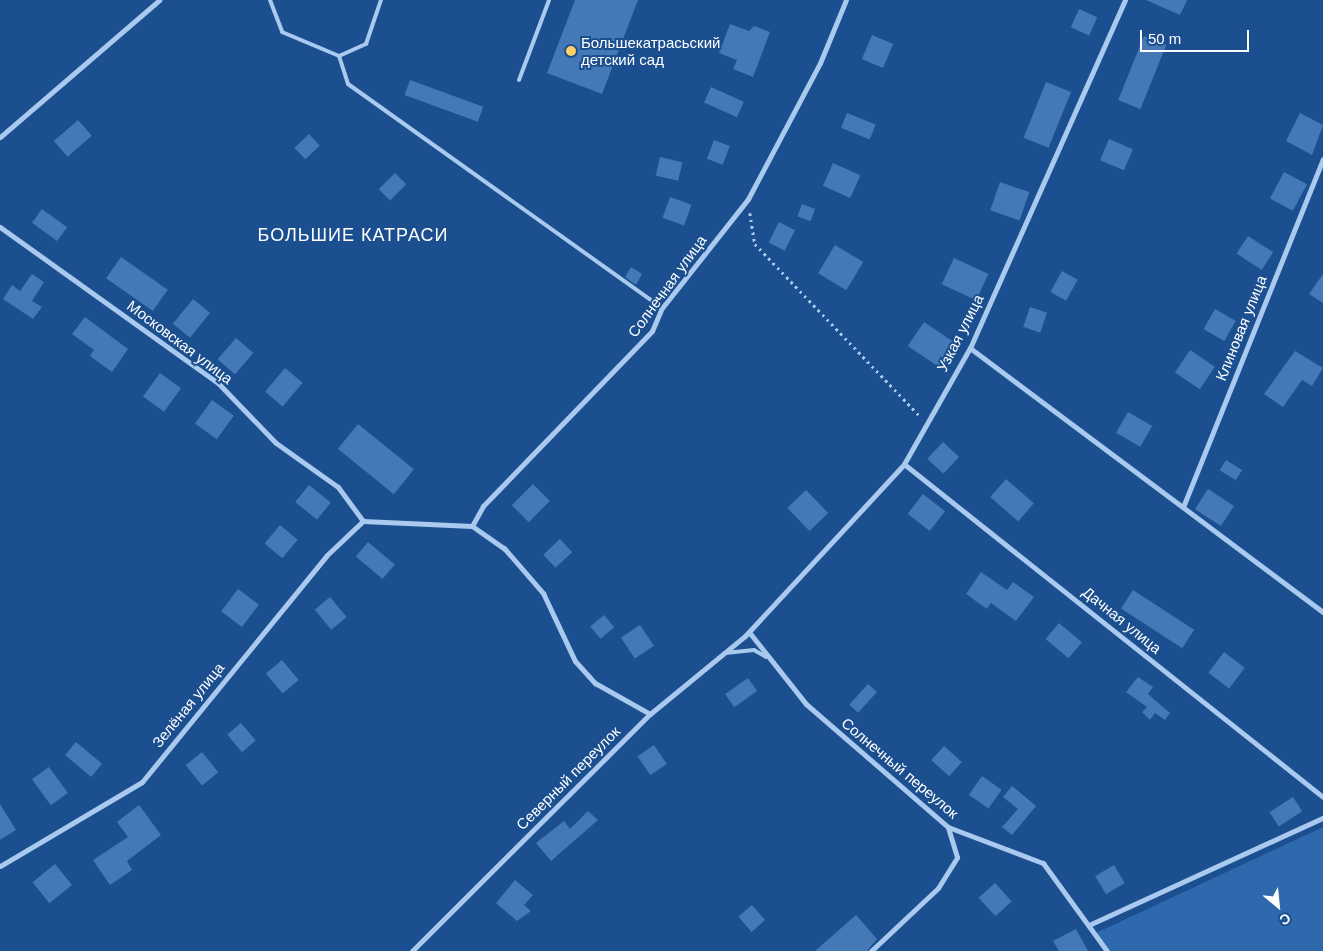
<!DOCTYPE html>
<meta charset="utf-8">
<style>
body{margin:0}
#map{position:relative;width:1323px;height:951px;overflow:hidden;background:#1b4f8f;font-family:Helvetica,sans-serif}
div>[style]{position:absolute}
.green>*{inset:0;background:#2e69ad}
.building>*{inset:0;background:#4478b7;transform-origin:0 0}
.path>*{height:2.5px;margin-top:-1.25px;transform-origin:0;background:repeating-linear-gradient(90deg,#a9c9ee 0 2.5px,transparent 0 6.5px)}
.service>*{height:4px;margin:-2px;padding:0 2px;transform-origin:2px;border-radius:2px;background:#a9c9ee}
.minor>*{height:5px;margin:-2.5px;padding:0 2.5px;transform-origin:2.5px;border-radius:2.5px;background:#a9c9ee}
.dots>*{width:14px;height:14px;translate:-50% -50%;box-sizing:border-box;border:2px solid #1b4f8f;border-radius:50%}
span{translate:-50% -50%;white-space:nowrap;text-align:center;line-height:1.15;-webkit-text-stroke:4px #1b4f8f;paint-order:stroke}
.poi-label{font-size:15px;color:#fff}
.left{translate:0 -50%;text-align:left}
.street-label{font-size:15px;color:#fff}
.quarter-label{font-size:18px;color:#fff;letter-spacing:1px}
.north{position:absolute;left:1253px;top:881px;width:50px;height:50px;-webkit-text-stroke:4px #1b4f8f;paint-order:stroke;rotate:152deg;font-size:14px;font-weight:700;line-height:20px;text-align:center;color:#fff}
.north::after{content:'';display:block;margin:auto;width:18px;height:22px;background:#fff;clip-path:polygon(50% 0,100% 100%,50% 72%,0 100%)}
.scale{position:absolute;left:1140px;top:30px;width:109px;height:22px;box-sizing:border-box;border:2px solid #fff;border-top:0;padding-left:6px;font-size:15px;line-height:18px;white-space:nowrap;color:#fff;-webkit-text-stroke:4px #1b4f8f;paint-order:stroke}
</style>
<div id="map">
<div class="green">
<i style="clip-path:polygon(1323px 827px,1323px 951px,1107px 951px,1096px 933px)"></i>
</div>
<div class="building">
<i style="clip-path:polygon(575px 0,638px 0,602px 94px,547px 73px)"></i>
<i style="clip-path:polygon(1146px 0,1187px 0,1180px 15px)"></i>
<i style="left:1079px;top:9px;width:20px;height:20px;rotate:24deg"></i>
<i style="clip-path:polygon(730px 24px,749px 31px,754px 26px,770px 32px,753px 77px,733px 69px,737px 60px,719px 53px)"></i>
<i style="left:872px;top:35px;width:23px;height:26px;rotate:23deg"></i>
<i style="left:1144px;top:36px;width:24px;height:69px;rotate:22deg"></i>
<i style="left:410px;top:80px;width:78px;height:16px;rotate:20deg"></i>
<i style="left:1046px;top:82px;width:27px;height:60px;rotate:22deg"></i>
<i style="left:711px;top:87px;width:36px;height:17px;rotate:24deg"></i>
<i style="left:847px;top:113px;width:31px;height:16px;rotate:22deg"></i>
<i style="clip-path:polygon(1300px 113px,1323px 125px,1312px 155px,1286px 141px)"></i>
<i style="left:78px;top:120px;width:21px;height:32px;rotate:49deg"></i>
<i style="left:309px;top:134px;width:16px;height:20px;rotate:47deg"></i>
<i style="left:1109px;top:139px;width:26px;height:23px;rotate:23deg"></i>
<i style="left:714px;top:140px;width:17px;height:20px;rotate:21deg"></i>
<i style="left:660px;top:157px;width:23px;height:19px;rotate:13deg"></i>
<i style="left:833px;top:163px;width:30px;height:25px;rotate:24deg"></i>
<i style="left:1284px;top:172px;width:26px;height:30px;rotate:28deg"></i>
<i style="left:395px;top:173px;width:16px;height:23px;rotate:45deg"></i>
<i style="left:1000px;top:182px;width:31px;height:30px;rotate:19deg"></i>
<i style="left:670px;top:197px;width:23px;height:22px;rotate:20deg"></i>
<i style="left:802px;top:204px;width:14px;height:13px;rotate:21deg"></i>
<i style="left:42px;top:209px;width:31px;height:17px;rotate:36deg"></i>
<i style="left:779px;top:222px;width:18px;height:23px;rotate:27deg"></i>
<i style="left:1248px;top:236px;width:30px;height:21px;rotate:33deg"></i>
<i style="left:835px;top:245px;width:33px;height:33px;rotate:31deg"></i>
<i style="left:121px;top:257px;width:57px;height:26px;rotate:35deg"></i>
<i style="left:954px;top:258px;width:38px;height:29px;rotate:25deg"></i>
<i style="clip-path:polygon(631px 267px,642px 274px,636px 285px,625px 277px)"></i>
<i style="left:1062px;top:271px;width:18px;height:24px;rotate:29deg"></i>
<i style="clip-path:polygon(32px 274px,44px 282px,32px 301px,42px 307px,33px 319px,3px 299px,12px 285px,20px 291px)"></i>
<i style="clip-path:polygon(1323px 274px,1323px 303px,1309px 294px)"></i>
<i style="left:193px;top:299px;width:22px;height:32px;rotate:39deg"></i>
<i style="left:1030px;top:307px;width:18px;height:21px;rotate:19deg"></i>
<i style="left:1215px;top:309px;width:24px;height:23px;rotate:30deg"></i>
<i style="clip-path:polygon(85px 317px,128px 349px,112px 372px,90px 356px,94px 350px,72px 334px)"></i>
<i style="left:924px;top:322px;width:42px;height:29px;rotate:34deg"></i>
<i style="left:236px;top:338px;width:23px;height:28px;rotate:41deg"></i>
<i style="left:1190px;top:350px;width:30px;height:27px;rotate:34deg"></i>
<i style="clip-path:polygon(1295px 351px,1323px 368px,1312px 386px,1302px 380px,1283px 407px,1264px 394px)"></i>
<i style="left:285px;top:368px;width:23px;height:31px;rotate:40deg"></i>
<i style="left:160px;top:373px;width:26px;height:29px;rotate:36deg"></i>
<i style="left:212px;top:400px;width:27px;height:29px;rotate:36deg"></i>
<i style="left:1128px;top:412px;width:28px;height:24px;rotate:30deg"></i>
<i style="left:358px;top:424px;width:72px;height:32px;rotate:39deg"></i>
<i style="left:943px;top:442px;width:22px;height:23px;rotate:43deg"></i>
<i style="left:1226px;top:460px;width:19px;height:12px;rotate:32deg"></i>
<i style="left:1006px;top:479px;width:37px;height:24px;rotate:41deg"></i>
<i style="left:533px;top:484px;width:24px;height:30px;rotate:45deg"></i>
<i style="left:309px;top:485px;width:28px;height:22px;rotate:39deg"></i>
<i style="left:1208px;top:489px;width:31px;height:24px;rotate:33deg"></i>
<i style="left:806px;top:490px;width:32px;height:26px;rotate:46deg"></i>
<i style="left:923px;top:494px;width:28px;height:25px;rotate:38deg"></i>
<i style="left:280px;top:525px;width:23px;height:24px;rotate:40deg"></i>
<i style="left:560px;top:539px;width:18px;height:23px;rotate:47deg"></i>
<i style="left:368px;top:542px;width:35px;height:19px;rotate:40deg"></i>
<i style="clip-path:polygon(981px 572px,1007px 590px,1013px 582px,1034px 597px,1016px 621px,991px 603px,987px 609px,966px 594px)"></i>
<i style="left:238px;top:589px;width:26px;height:28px;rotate:37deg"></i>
<i style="left:1133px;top:590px;width:73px;height:22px;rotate:33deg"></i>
<i style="left:330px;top:597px;width:26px;height:20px;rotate:50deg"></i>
<i style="left:604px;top:615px;width:16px;height:18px;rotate:50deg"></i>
<i style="left:1059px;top:623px;width:30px;height:21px;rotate:40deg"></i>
<i style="left:640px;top:625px;width:25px;height:23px;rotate:56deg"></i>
<i style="left:1224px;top:652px;width:26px;height:26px;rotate:37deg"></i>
<i style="left:282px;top:660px;width:26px;height:21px;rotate:50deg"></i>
<i style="clip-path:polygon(1138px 677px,1153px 687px,1148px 694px,1170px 713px,1165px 720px,1155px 713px,1150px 720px,1142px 712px,1147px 707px,1126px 692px)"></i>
<i style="left:748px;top:678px;width:16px;height:28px;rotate:55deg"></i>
<i style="left:868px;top:684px;width:12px;height:28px;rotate:42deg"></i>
<i style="left:241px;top:723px;width:23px;height:18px;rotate:50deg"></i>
<i style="left:76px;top:742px;width:34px;height:17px;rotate:40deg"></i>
<i style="left:654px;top:745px;width:23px;height:20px;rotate:56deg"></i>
<i style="left:944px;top:746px;width:24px;height:19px;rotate:42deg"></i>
<i style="left:202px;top:752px;width:26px;height:21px;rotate:51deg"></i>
<i style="left:49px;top:767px;width:32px;height:21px;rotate:54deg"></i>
<i style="left:982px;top:776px;width:24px;height:23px;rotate:35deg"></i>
<i style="clip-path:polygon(1012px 786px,1036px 806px,1012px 835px,1002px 827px,1018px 809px,1003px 797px)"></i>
<i style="left:1293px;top:797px;width:17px;height:28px;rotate:57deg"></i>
<i style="clip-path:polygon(0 804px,16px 830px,0 840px)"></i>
<i style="clip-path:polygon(139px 805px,161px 835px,127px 861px,132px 870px,110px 885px,93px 860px,128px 837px,117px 822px)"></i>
<i style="clip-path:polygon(588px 811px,598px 820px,551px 861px,536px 843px,564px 821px,570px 829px)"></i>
<i style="left:55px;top:864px;width:27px;height:29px;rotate:51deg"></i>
<i style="left:1114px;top:865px;width:21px;height:22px;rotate:59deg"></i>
<i style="clip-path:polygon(515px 880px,533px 895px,524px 905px,531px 911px,517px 921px,496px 903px)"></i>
<i style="left:995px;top:883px;width:25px;height:22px;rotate:48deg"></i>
<i style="left:752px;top:905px;width:20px;height:18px;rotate:49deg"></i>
<i style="clip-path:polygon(856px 915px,877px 939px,867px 951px,815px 951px)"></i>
<i style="clip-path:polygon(1076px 929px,1088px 951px,1059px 951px,1053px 941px)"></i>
</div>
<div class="path">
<i style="left:750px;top:213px;width:31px;rotate:81deg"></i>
<i style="left:755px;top:244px;width:238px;rotate:46.2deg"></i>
</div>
<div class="service">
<i style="left:270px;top:0;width:34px;rotate:69deg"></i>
<i style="left:282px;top:32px;width:62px;rotate:22.8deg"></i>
<i style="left:339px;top:56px;width:29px;rotate:72deg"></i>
<i style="left:348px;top:84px;width:386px;rotate:35.5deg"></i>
<i style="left:339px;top:56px;width:30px;rotate:-24deg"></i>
<i style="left:366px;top:44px;width:46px;rotate:-71.2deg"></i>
<i style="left:519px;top:80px;width:85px;rotate:-69.4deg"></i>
<i style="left:725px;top:653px;width:29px;rotate:-6deg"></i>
<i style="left:754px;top:650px;width:14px;rotate:30deg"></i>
</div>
<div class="minor">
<i style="left:0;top:137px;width:210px;rotate:-40.7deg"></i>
<i style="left:0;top:227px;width:268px;rotate:35.6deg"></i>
<i style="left:218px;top:383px;width:83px;rotate:46deg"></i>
<i style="left:276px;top:443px;width:76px;rotate:35.4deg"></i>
<i style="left:338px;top:487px;width:42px;rotate:53.7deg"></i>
<i style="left:363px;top:521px;width:109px;rotate:2.6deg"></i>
<i style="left:472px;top:526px;width:39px;rotate:35deg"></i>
<i style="left:504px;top:548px;width:60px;rotate:49.1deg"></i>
<i style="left:543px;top:593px;width:75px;rotate:64.8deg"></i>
<i style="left:575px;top:661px;width:30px;rotate:48deg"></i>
<i style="left:595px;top:683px;width:63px;rotate:29.4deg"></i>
<i style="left:970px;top:348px;width:441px;rotate:36.8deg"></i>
<i style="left:904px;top:464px;width:535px;rotate:38.48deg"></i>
<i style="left:1183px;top:507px;width:375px;rotate:-68.1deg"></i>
<i style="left:472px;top:526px;width:23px;rotate:-61deg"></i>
<i style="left:483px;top:506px;width:243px;rotate:-46deg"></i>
<i style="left:652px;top:331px;width:25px;rotate:-67deg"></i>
<i style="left:662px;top:308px;width:139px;rotate:-51.7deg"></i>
<i style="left:748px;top:199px;width:154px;rotate:-62.1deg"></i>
<i style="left:820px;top:63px;width:68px;rotate:-67.6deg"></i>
<i style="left:749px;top:632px;width:92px;rotate:51.6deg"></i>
<i style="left:806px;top:704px;width:188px;rotate:40.9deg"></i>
<i style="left:948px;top:827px;width:102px;rotate:20.8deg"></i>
<i style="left:1043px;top:863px;width:109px;rotate:54deg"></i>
<i style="left:0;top:866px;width:165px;rotate:-30.6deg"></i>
<i style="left:142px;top:782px;width:293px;rotate:-50.8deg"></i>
<i style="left:327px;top:555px;width:50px;rotate:-43.4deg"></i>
<i style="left:1091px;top:924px;width:255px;rotate:-24.6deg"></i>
<i style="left:412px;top:951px;width:336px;rotate:-44.9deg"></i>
<i style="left:650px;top:714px;width:123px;rotate:-39.4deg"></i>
<i style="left:745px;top:636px;width:234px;rotate:-47.2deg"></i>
<i style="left:904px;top:464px;width:133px;rotate:-60.4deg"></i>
<i style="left:970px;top:348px;width:381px;rotate:-66deg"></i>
<i style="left:871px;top:951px;width:92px;rotate:-43.2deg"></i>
<i style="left:938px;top:888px;width:36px;rotate:-58deg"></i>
<i style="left:957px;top:857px;width:31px;rotate:-107deg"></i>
</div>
<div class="dots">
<i style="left:571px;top:51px;background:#ffd166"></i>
</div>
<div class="poi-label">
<span class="left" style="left:581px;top:51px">Большекатрасьский<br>детский сад</span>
</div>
<div class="street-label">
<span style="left:667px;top:286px;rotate:-54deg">Солнечная улица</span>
<span style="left:1241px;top:328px;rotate:-68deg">Клиновая улица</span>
<span style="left:960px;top:333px;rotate:-63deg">Узкая улица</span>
<span style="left:180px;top:342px;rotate:37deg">Московская улица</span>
<span style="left:1122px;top:620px;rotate:39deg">Дачная улица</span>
<span style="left:188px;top:705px;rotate:-51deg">Зелёная улица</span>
<span style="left:900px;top:768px;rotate:40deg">Солнечный переулок</span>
<span style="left:568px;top:778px;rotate:-45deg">Северный переулок</span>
</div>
<div class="quarter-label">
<span style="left:353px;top:235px">БОЛЬШИЕ КАТРАСИ</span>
</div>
<div class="north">С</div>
<div class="scale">50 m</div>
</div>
